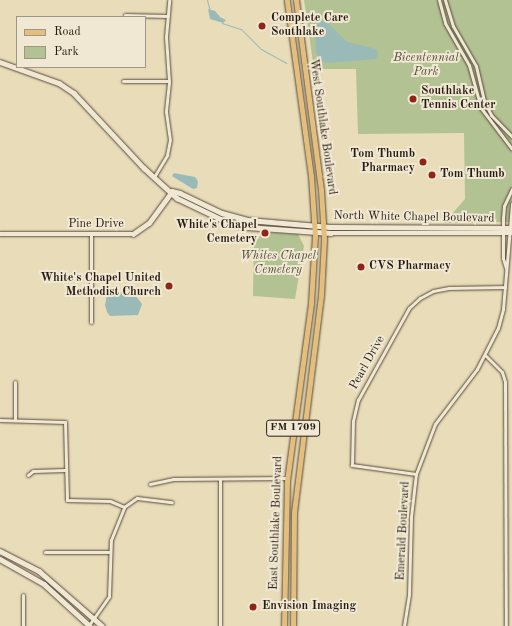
<!DOCTYPE html>
<style>
body{margin:0}
#map{position:relative;width:512px;height:626px;overflow:hidden;background:#e8dcb9;font-family:"Old Standard TT",serif}
div>[style]{position:absolute}
.green>*{inset:0;background:#b2c292}
.water>*{inset:0;background:#99bab6}
.stream>*{height:1px;margin:-0.5px;padding:0 0.5px;transform-origin:0.5px;border-radius:0.5px;background:#99bab6}
.roads{filter:drop-shadow(0 0 1px #584b3c) drop-shadow(0 0 1px #584b3c)}
.street>*{height:3px;margin:-1.5px;padding:0 1.5px;transform-origin:1.5px;border-radius:1.5px;background:#f0e8d2}
.secondary>*{height:4.5px;margin:-2.25px;padding:0 2.25px;transform-origin:2.25px;border-radius:2.25px;background:#f0e8d2}
.primary>*{height:5px;margin:-2.5px;padding:0 2.5px;transform-origin:2.5px;border-radius:2.5px;background:#e4be7c}
.dots>*{width:11px;height:11px;translate:-50% -50%;box-sizing:border-box;border:2px solid #f0e8d2;border-radius:50%}
span{translate:-50% -50%;white-space:nowrap;text-align:center;line-height:1.15;-webkit-text-stroke:4px #f0e8d2;paint-order:stroke}
.shield-label span{padding:1px 3px;background:#f0e8d2;border:1px solid;border-radius:3px;-webkit-text-stroke-width:0}
.shield-label{font-size:11px;color:#281b13;font-weight:700}
.poi-label{font-size:12px;color:#281b13;font-weight:700}
.left{translate:0 -50%;text-align:left}
.right{translate:-100% -50%;text-align:right}
.park-label{font-size:12px;color:#514d39;font-style:italic}
.street-label{font-size:12px;color:#281b13}
.legend{position:absolute;left:16px;top:16px;width:130px;height:52px;box-sizing:border-box;background:#f0e8d2;border:1px solid #a09686;margin:0;padding:5px 7px;list-style:none;font-size:12px;color:#281b13}
.legend li{display:flex;align-items:center;gap:8px;height:20px}
.legend b{width:20px;border:1px solid #a09686}
</style>
<div id="map">
<div class="green">
<i style="clip-path:polygon(304px 0,512px 0,512px 222px,444px 223px,465px 199px,464px 133px,358px 134px,356px 69px,314px 69px)"></i>
<i style="clip-path:polygon(263px 232px,298px 234px,304px 246px,295px 299px,253px 296px,254px 244px)"></i>
</div>
<div class="water">
<i style="clip-path:polygon(208px 9px,215px 11px,220px 17px,226px 20px,223px 23px,210px 19px)"></i>
<i style="clip-path:polygon(325px 20px,347px 42px,376px 49px,378px 54px,376px 59px,328px 63px,321px 61px,316px 53px,315px 28px,318px 22px)"></i>
<i style="clip-path:polygon(174px 173px,195px 177px,198px 181px,197px 188px,193px 189px,175px 178px,172px 176px)"></i>
<i style="clip-path:polygon(123px 292px,135px 295px,142px 304px,138px 315px,110px 316px,107px 312px,105px 305px,107px 295px)"></i>
</div>
<div class="stream">
<i style="left:207px;top:0;width:11px;rotate:75deg"></i>
<i style="left:222px;top:23px;width:20px;rotate:18deg"></i>
<i style="left:241px;top:29px;width:28px;rotate:45deg"></i>
<i style="left:261px;top:49px;width:29px;rotate:29deg"></i>
</div>
<div class="roads">
<div class="street">
<i style="left:439px;top:0;width:24px;rotate:75deg"></i>
<i style="left:445px;top:23px;width:48px;rotate:60.3deg"></i>
<i style="left:469px;top:65px;width:45px;rotate:74.4deg"></i>
<i style="left:481px;top:108px;width:51px;rotate:52.9deg"></i>
<i style="left:445px;top:0;width:27px;rotate:73deg"></i>
<i style="left:453px;top:26px;width:46px;rotate:60.1deg"></i>
<i style="left:476px;top:66px;width:36px;rotate:77deg"></i>
<i style="left:484px;top:101px;width:16px;rotate:63deg"></i>
<i style="left:491px;top:115px;width:30px;rotate:46deg"></i>
<i style="left:125px;top:15px;width:43px;rotate:1.3deg"></i>
<i style="left:123px;top:81px;width:46px"></i>
<i style="left:154px;top:177px;width:26px;rotate:-59deg"></i>
<i style="left:167px;top:155px;width:15px;rotate:-79deg"></i>
<i style="left:170px;top:140px;width:29px;rotate:-98deg"></i>
<i style="left:166px;top:111px;width:30px;rotate:-84deg"></i>
<i style="left:169px;top:81px;width:44px;rotate:-93.9deg"></i>
<i style="left:166px;top:37px;width:37px;rotate:-85deg"></i>
<i style="left:506px;top:268px;width:10px;rotate:-107deg"></i>
<i style="left:503px;top:258px;width:40px;rotate:-90deg"></i>
<i style="left:503px;top:218px;width:12px;rotate:-85deg"></i>
<i style="left:504px;top:206px;width:19px;rotate:-65deg"></i>
<i style="left:91px;top:322px;width:87px;rotate:-90deg"></i>
<i style="left:485px;top:355px;width:24px;rotate:45deg"></i>
<i style="left:502px;top:372px;width:10px;rotate:73deg"></i>
<i style="left:505px;top:382px;width:244px;rotate:89.8deg"></i>
<i style="left:0;top:420px;width:65px;rotate:1.8deg"></i>
<i style="left:65px;top:422px;width:78px;rotate:88.5deg"></i>
<i style="left:67px;top:500px;width:43px;rotate:1.3deg"></i>
<i style="left:110px;top:501px;width:15px;rotate:23deg"></i>
<i style="left:15px;top:420px;width:38px;rotate:-90deg"></i>
<i style="left:416px;top:474px;width:65px;rotate:-172deg"></i>
<i style="left:352px;top:465px;width:44px;rotate:-88.7deg"></i>
<i style="left:353px;top:421px;width:22px;rotate:-77deg"></i>
<i style="left:358px;top:400px;width:105px;rotate:-61deg"></i>
<i style="left:409px;top:308px;width:15px;rotate:-42deg"></i>
<i style="left:420px;top:298px;width:15px;rotate:-28deg"></i>
<i style="left:433px;top:291px;width:16px;rotate:-11deg"></i>
<i style="left:449px;top:288px;width:56px;rotate:-1deg"></i>
<i style="left:28px;top:475px;width:6px;rotate:-39deg"></i>
<i style="left:33px;top:471px;width:32px;rotate:-2deg"></i>
<i style="left:220px;top:479px;width:147px;rotate:90deg"></i>
<i style="left:150px;top:484px;width:24px;rotate:-12deg"></i>
<i style="left:173px;top:479px;width:114px;rotate:-0.5deg"></i>
<i style="left:45px;top:552px;width:65px"></i>
<i style="left:89px;top:625px;width:35px;rotate:-55deg"></i>
<i style="left:109px;top:596px;width:56px;rotate:-88deg"></i>
<i style="left:111px;top:540px;width:35px;rotate:-68deg"></i>
<i style="left:124px;top:507px;width:16px;rotate:-35deg"></i>
<i style="left:137px;top:498px;width:35px;rotate:7deg"></i>
<i style="left:23px;top:626px;width:31px;rotate:-90deg"></i>
<i style="left:404px;top:626px;width:32px;rotate:-81deg"></i>
<i style="left:409px;top:594px;width:77px;rotate:-88.5deg"></i>
<i style="left:411px;top:517px;width:43px;rotate:-83.4deg"></i>
<i style="left:416px;top:474px;width:53px;rotate:-69.2deg"></i>
<i style="left:435px;top:424px;width:69px;rotate:-52.6deg"></i>
<i style="left:477px;top:369px;width:46px;rotate:-62.9deg"></i>
<i style="left:498px;top:328px;width:20px;rotate:-75deg"></i>
<i style="left:503px;top:309px;width:106px;rotate:-85.1deg"></i>
</div>
<div class="secondary">
<i style="left:0;top:62px;width:63px;rotate:19.6deg"></i>
<i style="left:59px;top:83px;width:18px;rotate:34deg"></i>
<i style="left:74px;top:93px;width:103px;rotate:47deg"></i>
<i style="left:144px;top:168px;width:45px;rotate:42.3deg"></i>
<i style="left:177px;top:198px;width:58px;rotate:25.7deg"></i>
<i style="left:229px;top:223px;width:18px;rotate:13deg"></i>
<i style="left:247px;top:227px;width:84px;rotate:4.1deg"></i>
<i style="left:331px;top:233px;width:181px"></i>
<i style="left:172px;top:191px;width:8px;rotate:14deg"></i>
<i style="left:180px;top:193px;width:47px;rotate:25.5deg"></i>
<i style="left:222px;top:213px;width:27px;rotate:15deg"></i>
<i style="left:248px;top:220px;width:82px;rotate:4.9deg"></i>
<i style="left:330px;top:227px;width:182px;rotate:0.3deg"></i>
<i style="left:0;top:234px;width:133px"></i>
<i style="left:133px;top:234px;width:19px;rotate:-35deg"></i>
<i style="left:149px;top:223px;width:39px;rotate:-54deg"></i>
<i style="left:0;top:551px;width:44px;rotate:27.1deg"></i>
<i style="left:39px;top:571px;width:84px;rotate:41.1deg"></i>
<i style="left:0;top:559px;width:51px;rotate:29.6deg"></i>
<i style="left:44px;top:584px;width:62px;rotate:42.4deg"></i>
</div>
<div class="primary">
<i style="left:284px;top:626px;width:145px;rotate:-88.8deg"></i>
<i style="left:287px;top:481px;width:180px;rotate:-82.3deg"></i>
<i style="left:311px;top:303px;width:67px;rotate:-86.6deg"></i>
<i style="left:315px;top:236px;width:60px;rotate:-93.8deg"></i>
<i style="left:311px;top:176px;width:178px;rotate:-97.8deg"></i>
<i style="left:293px;top:626px;width:114px;rotate:-89.5deg"></i>
<i style="left:294px;top:512px;width:219px;rotate:-82.9deg"></i>
<i style="left:321px;top:295px;width:56px;rotate:-86.9deg"></i>
<i style="left:324px;top:239px;width:49px;rotate:-93.5deg"></i>
<i style="left:321px;top:190px;width:192px;rotate:-97.5deg"></i>
</div>
</div>
<div class="dots">
<i style="left:262px;top:26px;background:#8f2418"></i>
<i style="left:413px;top:99px;background:#8f2418"></i>
<i style="left:423px;top:162px;background:#8f2418"></i>
<i style="left:432px;top:175px;background:#8f2418"></i>
<i style="left:265px;top:233px;background:#8f2418"></i>
<i style="left:361px;top:267px;background:#8f2418"></i>
<i style="left:169px;top:286px;background:#8f2418"></i>
<i style="left:253px;top:607px;background:#8f2418"></i>
</div>
<div class="shield-label">
<span style="left:293px;top:428px">FM 1709</span>
</div>
<div class="poi-label">
<span class="left" style="left:271px;top:26px">Complete Care<br>Southlake</span>
<span class="left" style="left:421px;top:99px">Southlake<br>Tennis Center</span>
<span class="right" style="left:415px;top:162px">Tom Thumb<br>Pharmacy</span>
<span class="left" style="left:440px;top:175px">Tom Thumb</span>
<span class="right" style="left:257px;top:233px">White's Chapel<br>Cemetery</span>
<span class="left" style="left:369px;top:267px">CVS Pharmacy</span>
<span class="right" style="left:161px;top:286px">White's Chapel United<br>Methodist Church</span>
<span class="left" style="left:262px;top:607px">Envision Imaging</span>
</div>
<div class="park-label">
<span style="left:426px;top:66px">Bicentennial<br>Park</span>
<span style="left:278px;top:264px">Whites Chapel<br>Cemetery</span>
</div>
<div class="street-label">
<span style="left:322px;top:127px;rotate:82deg">West Southlake Boulevard</span>
<span style="left:414px;top:218px;rotate:1deg">North White Chapel Boulevard</span>
<span style="left:96px;top:225px">Pine Drive</span>
<span style="left:368px;top:363px;rotate:-61deg">Pearl Drive</span>
<span style="left:277px;top:523px;rotate:-88deg">East Southlake Boulevard</span>
<span style="left:404px;top:531px;rotate:-87deg">Emerald Boulevard</span>
</div>
<ul class="legend">
<li><b style="height:5px;background:#e4be7c"></b>Road</li>
<li><b style="height:11px;background:#b2c292"></b>Park</li>
</ul>
</div>
